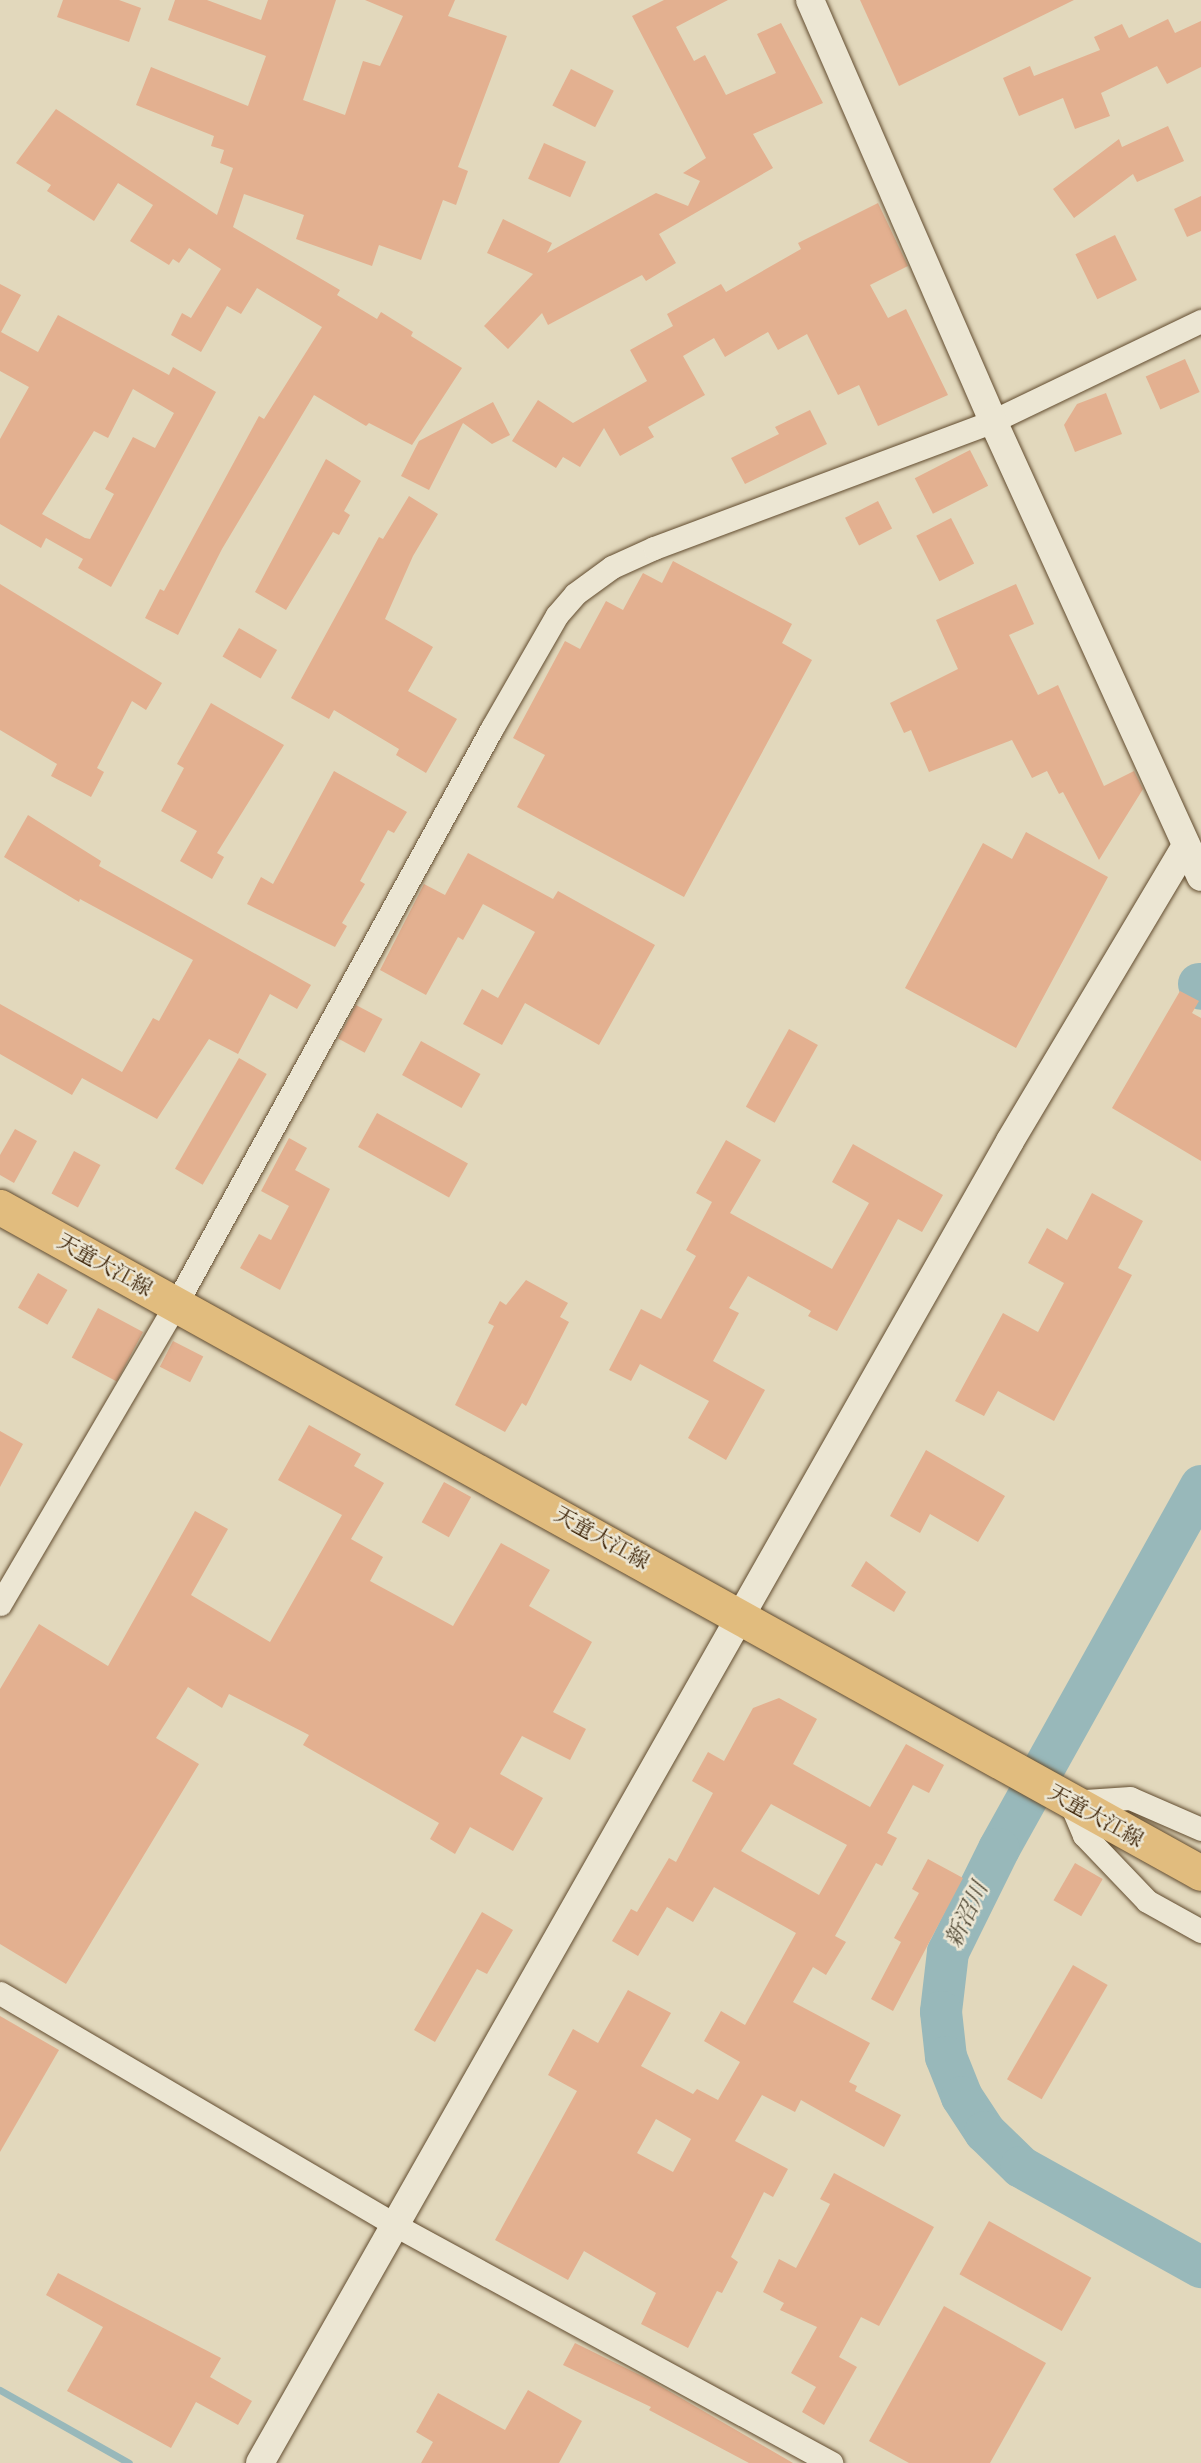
<!DOCTYPE html>
<meta charset="utf-8">
<style>
body{margin:0}
#map{position:relative;width:1201px;height:2463px;overflow:hidden;background:#e2d8bc;font-family:"IM FELL French Canon","Noto Serif JP",serif}
div>[style]{position:absolute}
.stream>*{height:7px;margin:-3.5px;padding:0 3.5px;transform-origin:3.5px;border-radius:3.5px;background:#98b8ba}
.river>*{height:42px;margin:-21px;padding:0 21px;transform-origin:21px;border-radius:21px;background:#98b8ba}
.building>*{inset:0;background:#e3b090;transform-origin:0 0}
.roads{filter:drop-shadow(0 0 2px #624c2f) drop-shadow(0 0 2px #624c2f)}
.minor>*{height:23px;margin:-11.5px;padding:0 11.5px;transform-origin:11.5px;border-radius:11.5px;background:#ece6d3}
.tertiary>*{height:28px;margin:-14px;padding:0 14px;transform-origin:14px;border-radius:14px;background:#ece6d3}
.primary>*{height:35px;margin:-17.5px;padding:0 17.5px;transform-origin:17.5px;border-radius:17.5px;background:#e1bc7e}
span{translate:-50% -50%;white-space:nowrap;text-align:center;line-height:1.15;-webkit-text-stroke:5px #ece6d3;paint-order:stroke}
.street-label{font-size:21px;color:#371d00}
.water-label{font-size:23px;color:#544c38;font-style:italic}
</style>
<div id="map">
<div class="stream">
<i style="left:0;top:2390px;width:148px;rotate:29.5deg"></i>
</div>
<div class="river">
<i style="left:1199px;top:984px;width:5px;rotate:68deg"></i>
<i style="left:1201px;top:1486px;width:415px;rotate:119.1deg"></i>
<i style="left:999px;top:1849px;width:115px;rotate:116.3deg"></i>
<i style="left:948px;top:1952px;width:60px;rotate:96.7deg"></i>
<i style="left:941px;top:2012px;width:45px;rotate:83.7deg"></i>
<i style="left:946px;top:2057px;width:43px;rotate:68.2deg"></i>
<i style="left:962px;top:2097px;width:42px;rotate:56.7deg"></i>
<i style="left:985px;top:2132px;width:50px;rotate:44.2deg"></i>
<i style="left:1021px;top:2167px;width:206px;rotate:29.1deg"></i>
</div>
<div class="building">
<i style="clip-path:polygon(63px 0,119px 0,141px 8px,129px 42px,57px 17px)"></i>
<i style="clip-path:polygon(175px 0,207px 0,261px 20px,268px 0,336px 0,303px 100px,345px 115px,363px 61px,380px 66px,403px 16px,365px 0,455px 0,448px 16px,507px 36px,458px 167px,468px 171px,456px 205px,443px 200px,421px 260px,379px 245px,372px 266px,296px 239px,304px 215px,244px 194px,233px 227px,340px 290px,337px 295px,377px 319px,381px 312px,413px 332px,411px 336px,462px 368px,412px 445px,369px 423px,366px 426px,314px 395px,222px 549px,178px 635px,145px 618px,160px 589px,164px 591px,259px 416px,264px 419px,322px 327px,257px 288px,241px 314px,227px 306px,201px 352px,171px 335px,182px 313px,191px 318px,221px 269px,189px 248px,179px 263px,173px 259px,169px 265px,130px 241px,153px 205px,118px 183px,94px 221px,47px 191px,51px 185px,16px 163px,56px 109px,217px 215px,233px 168px,220px 163px,224px 150px,211px 146px,214px 136px,136px 105px,151px 67px,248px 106px,266px 56px,168px 20px)"></i>
<i style="clip-path:polygon(664px 0,728px 0,676px 27px,694px 61px,705px 55px,726px 95px,776px 73px,757px 34px,781px 23px,823px 103px,753px 134px,773px 168px,659px 234px,676px 263px,646px 281px,642px 275px,548px 325px,542px 313px,508px 349px,484px 326px,533px 274px,487px 253px,503px 219px,552px 243px,547px 253px,656px 193px,688px 206px,700px 181px,683px 173px,706px 158px,632px 16px)"></i>
<i style="clip-path:polygon(860px 0,1074px 0,899px 86px)"></i>
<i style="clip-path:polygon(1168px 19px,1175px 33px,1201px 21px,1201px 67px,1167px 84px,1157px 66px,1101px 93px,1110px 116px,1075px 129px,1063px 98px,1019px 116px,1003px 78px,1030px 66px,1034px 76px,1100px 50px,1094px 37px,1122px 24px,1129px 38px)"></i>
<i style="left:571px;top:69px;width:48px;height:41px;rotate:27deg"></i>
<i style="clip-path:polygon(1168px 126px,1184px 161px,1137px 182px,1133px 174px,1074px 218px,1053px 189px,1119px 139px,1122px 147px)"></i>
<i style="left:544px;top:143px;width:46px;height:39px;rotate:24deg"></i>
<i style="clip-path:polygon(1201px 196px,1201px 231px,1187px 237px,1174px 209px)"></i>
<i style="clip-path:polygon(878px 203px,908px 266px,870px 285px,888px 318px,906px 309px,948px 395px,878px 426px,859px 385px,838px 395px,807px 334px,778px 350px,768px 332px,725px 357px,714px 338px,683px 356px,705px 395px,648px 427px,654px 437px,620px 456px,604px 428px,580px 467px,563px 457px,556px 468px,512px 441px,538px 400px,573px 423px,647px 381px,630px 350px,673px 326px,667px 314px,721px 284px,726px 292px,801px 249px,798px 243px)"></i>
<i style="left:1115px;top:235px;width:50px;height:44px;rotate:64deg"></i>
<i style="clip-path:polygon(evenodd,0 284px,21px 295px,1px 332px,38px 352px,58px 315px,169px 375px,173px 367px,216px 392px,111px 587px,78px 568px,83px 559px,46px 538px,41px 548px,0 524px,0 439px,29px 387px,0 371px,0 284px,133px 389px,174px 413px,155px 448px,133px 437px,105px 489px,114px 494px,90px 539px,85px 538px,42px 514px,94px 431px,108px 438px,133px 389px)"></i>
<i style="left:1185px;top:359px;width:36px;height:43px;rotate:66deg"></i>
<i style="clip-path:polygon(1106px 393px,1122px 434px,1075px 452px,1064px 425px,1077px 404px)"></i>
<i style="clip-path:polygon(493px 402px,510px 435px,492px 444px,463px 423px,429px 490px,401px 476px,419px 441px)"></i>
<i style="clip-path:polygon(810px 410px,827px 444px,745px 484px,731px 458px,779px 434px,775px 427px)"></i>
<i style="left:970px;top:450px;width:40px;height:62px;rotate:63deg"></i>
<i style="clip-path:polygon(326px 459px,361px 481px,344px 511px,350px 515px,339px 535px,333px 532px,286px 610px,255px 592px)"></i>
<i style="clip-path:polygon(409px 496px,438px 514px,413px 556px,385px 619px,433px 647px,408px 691px,457px 719px,426px 773px,396px 755px,399px 749px,334px 710px,329px 719px,291px 698px,379px 537px,383px 539px)"></i>
<i style="left:878px;top:501px;width:31px;height:37px;rotate:63deg"></i>
<i style="left:951px;top:518px;width:51px;height:39px;rotate:63deg"></i>
<i style="clip-path:polygon(673px 561px,792px 624px,782px 643px,812px 660px,684px 897px,517px 807px,545px 755px,513px 738px,565px 641px,580px 649px,606px 601px,623px 610px,643px 573px,662px 583px)"></i>
<i style="clip-path:polygon(0 584px,162px 683px,146px 710px,132px 701px,97px 768px,104px 772px,91px 797px,51px 776px,57px 764px,0 730px)"></i>
<i style="clip-path:polygon(1016px 584px,1034px 624px,1009px 635px,1038px 695px,1058px 685px,1104px 786px,1134px 771px,1143px 789px,1099px 860px,1063px 792px,1059px 794px,1047px 771px,1032px 778px,1012px 740px,929px 772px,911px 730px,904px 733px,890px 703px,958px 669px,936px 620px)"></i>
<i style="left:239px;top:628px;width:44px;height:33px;rotate:30deg"></i>
<i style="clip-path:polygon(211px 703px,284px 745px,217px 853px,224px 857px,212px 879px,180px 861px,197px 831px,161px 811px,184px 768px,177px 764px)"></i>
<i style="clip-path:polygon(334px 771px,407px 812px,394px 833px,388px 830px,360px 881px,365px 884px,342px 923px,347px 926px,335px 947px,247px 904px,261px 877px,273px 884px)"></i>
<i style="clip-path:polygon(28px 815px,101px 861px,99px 866px,311px 985px,297px 1009px,270px 994px,238px 1054px,209px 1039px,157px 1119px,82px 1078px,72px 1095px,0 1054px,0 1004px,122px 1072px,153px 1018px,159px 1021px,193px 960px,80px 899px,79px 902px,4px 857px)"></i>
<i style="clip-path:polygon(1026px 832px,1108px 877px,1016px 1048px,905px 988px,983px 843px,1012px 859px)"></i>
<i style="clip-path:polygon(468px 853px,553px 899px,558px 891px,655px 945px,599px 1045px,525px 1003px,502px 1045px,463px 1024px,482px 989px,498px 998px,535px 932px,483px 904px,463px 940px,458px 937px,426px 995px,380px 970px,424px 884px,445px 895px)"></i>
<i style="clip-path:polygon(1180px 991px,1199px 1001px,1192px 1013px,1201px 1018px,1201px 1161px,1112px 1108px)"></i>
<i style="left:356px;top:1005px;width:30px;height:38px;rotate:28deg"></i>
<i style="left:789px;top:1029px;width:33px;height:89px;rotate:29deg"></i>
<i style="left:421px;top:1041px;width:68px;height:39px;rotate:29deg"></i>
<i style="left:239px;top:1058px;width:32px;height:128px;rotate:30deg"></i>
<i style="left:377px;top:1113px;width:104px;height:39px;rotate:29deg"></i>
<i style="clip-path:polygon(15px 1129px,37px 1141px,14px 1183px,0 1175px,0 1155px)"></i>
<i style="clip-path:polygon(289px 1138px,307px 1148px,295px 1170px,330px 1189px,280px 1290px,240px 1268px,259px 1234px,271px 1240px,289px 1206px,261px 1191px)"></i>
<i style="clip-path:polygon(726px 1140px,761px 1160px,730px 1213px,832px 1269px,869px 1203px,832px 1182px,853px 1144px,943px 1195px,922px 1232px,898px 1219px,837px 1331px,808px 1316px,811px 1311px,748px 1276px,729px 1308px,739px 1313px,713px 1361px,765px 1390px,726px 1460px,688px 1438px,709px 1401px,640px 1364px,631px 1381px,609px 1370px,641px 1309px,661px 1319px,696px 1256px,686px 1250px,712px 1202px,696px 1193px)"></i>
<i style="left:74px;top:1151px;width:30px;height:48px;rotate:28deg"></i>
<i style="clip-path:polygon(1092px 1193px,1143px 1221px,1118px 1268px,1132px 1275px,1054px 1421px,998px 1391px,984px 1416px,955px 1401px,1003px 1313px,1038px 1332px,1064px 1283px,1028px 1263px,1047px 1228px,1067px 1240px)"></i>
<i style="left:38px;top:1273px;width:34px;height:40px;rotate:30deg"></i>
<i style="clip-path:polygon(526px 1280px,568px 1303px,560px 1317px,569px 1322px,526px 1406px,522px 1403px,505px 1432px,455px 1405px,494px 1326px,488px 1323px,500px 1301px,506px 1305px)"></i>
<i style="left:98px;top:1308px;width:51px;height:56px;rotate:28deg"></i>
<i style="left:173px;top:1341px;width:34px;height:29px;rotate:27deg"></i>
<i style="clip-path:polygon(309px 1425px,361px 1454px,354px 1466px,384px 1483px,351px 1539px,383px 1557px,370px 1581px,453px 1626px,501px 1543px,550px 1570px,529px 1606px,592px 1642px,553px 1712px,586px 1729px,570px 1760px,522px 1736px,500px 1774px,543px 1798px,513px 1851px,470px 1827px,455px 1854px,430px 1839px,439px 1823px,303px 1745px,309px 1735px,229px 1694px,222px 1708px,188px 1687px,156px 1738px,199px 1764px,66px 1984px,0 1944px,0 1689px,39px 1624px,108px 1666px,195px 1511px,228px 1529px,191px 1595px,270px 1642px,342px 1515px,278px 1480px)"></i>
<i style="clip-path:polygon(0 1431px,23px 1444px,0 1487px)"></i>
<i style="clip-path:polygon(926px 1450px,1005px 1496px,978px 1542px,930px 1514px,920px 1533px,890px 1516px)"></i>
<i style="left:444px;top:1482px;width:31px;height:46px;rotate:29deg"></i>
<i style="clip-path:polygon(866px 1561px,906px 1592px,894px 1612px,851px 1586px)"></i>
<i style="clip-path:polygon(evenodd,779px 1698px,817px 1719px,793px 1764px,870px 1807px,906px 1744px,944px 1765px,929px 1793px,913px 1785px,887px 1833px,897px 1838px,882px 1866px,876px 1863px,835px 1936px,846px 1942px,826px 1975px,813px 1967px,793px 2002px,870px 2043px,849px 2082px,857px 2086px,855px 2091px,901px 2115px,884px 2147px,801px 2100px,795px 2112px,762px 2095px,735px 2141px,788px 2169px,773px 2197px,764px 2192px,731px 2257px,738px 2262px,722px 2293px,717px 2291px,688px 2348px,641px 2324px,656px 2293px,584px 2251px,568px 2280px,495px 2240px,577px 2091px,548px 2075px,573px 2029px,598px 2043px,628px 1990px,671px 2013px,641px 2066px,693px 2094px,697px 2089px,718px 2100px,740px 2062px,704px 2041px,721px 2011px,745px 2025px,796px 1933px,714px 1887px,693px 1922px,667px 1907px,638px 1956px,612px 1941px,631px 1909px,637px 1912px,669px 1858px,676px 1862px,713px 1793px,692px 1781px,708px 1752px,724px 1761px,753px 1708px,779px 1698px,771px 1804px,847px 1845px,819px 1895px,741px 1851px,771px 1804px,779px 1698px,656px 2119px,691px 2139px,673px 2172px,637px 2153px,656px 2119px)"></i>
<i style="clip-path:polygon(928px 1859px,963px 1878px,893px 2011px,871px 1999px,901px 1942px,894px 1938px,919px 1893px,912px 1889px)"></i>
<i style="left:1075px;top:1863px;width:32px;height:43px;rotate:30deg"></i>
<i style="clip-path:polygon(482px 1912px,513px 1930px,487px 1974px,477px 1969px,435px 2042px,414px 2030px)"></i>
<i style="left:1073px;top:1965px;width:40px;height:132px;rotate:30deg"></i>
<i style="clip-path:polygon(0 2016px,59px 2050px,0 2152px)"></i>
<i style="clip-path:polygon(834px 2173px,934px 2227px,879px 2326px,861px 2317px,839px 2357px,857px 2367px,824px 2425px,802px 2412px,816px 2387px,791px 2373px,817px 2327px,780px 2310px,784px 2303px,763px 2292px,779px 2259px,796px 2268px,830px 2204px,820px 2199px)"></i>
<i style="left:989px;top:2221px;width:117px;height:61px;rotate:29deg"></i>
<i style="clip-path:polygon(58px 2273px,221px 2358px,210px 2377px,252px 2401px,238px 2425px,196px 2402px,171px 2448px,67px 2391px,103px 2327px,46px 2295px)"></i>
<i style="clip-path:polygon(944px 2306px,1046px 2363px,990px 2463px,909px 2463px,869px 2441px)"></i>
<i style="clip-path:polygon(575px 2343px,650px 2380px,793px 2463px,749px 2463px,649px 2410px,651px 2407px,563px 2365px)"></i>
<i style="clip-path:polygon(528px 2390px,582px 2421px,559px 2463px,421px 2463px,433px 2442px,416px 2432px,438px 2393px,505px 2430px)"></i>
</div>
<div class="roads">
<div class="minor">
<i style="left:0;top:1604px;width:348px;rotate:-59.6deg"></i>
<i style="left:176px;top:1304px;width:657px;rotate:-61.25deg"></i>
<i style="left:492px;top:728px;width:130px;rotate:-60.1deg"></i>
<i style="left:557px;top:615px;width:28px;rotate:-49deg"></i>
<i style="left:575px;top:594px;width:46px;rotate:-36.1deg"></i>
<i style="left:612px;top:567px;width:46px;rotate:-24.3deg"></i>
<i style="left:654px;top:548px;width:362px;rotate:-20.5deg"></i>
<i style="left:993px;top:421px;width:231px;rotate:-25.7deg"></i>
<i style="left:1201px;top:1829px;width:77px;rotate:-156.4deg"></i>
<i style="left:1130px;top:1798px;width:60px;rotate:176.2deg"></i>
<i style="left:1070px;top:1802px;width:36px;rotate:67deg"></i>
<i style="left:1084px;top:1835px;width:91px;rotate:46.3deg"></i>
<i style="left:1147px;top:1901px;width:62px;rotate:29.1deg"></i>
<i style="left:0;top:1993px;width:458px;rotate:30.4deg"></i>
<i style="left:395px;top:2225px;width:497px;rotate:28.6deg"></i>
</div>
<div class="tertiary">
<i style="left:810px;top:0;width:459px;rotate:66.5deg"></i>
<i style="left:993px;top:421px;width:501px;rotate:65.48deg"></i>
<i style="left:260px;top:2463px;width:1520px;rotate:-60.43deg"></i>
<i style="left:1010px;top:1141px;width:344px;rotate:-59.2deg"></i>
</div>
<div class="primary">
<i style="left:0;top:1207px;width:1373px;rotate:29.01deg"></i>
</div>
</div>
<div class="street-label">
<span style="left:105px;top:1265px;rotate:29deg">天童大江線</span>
<span style="left:602px;top:1538px;rotate:29deg">天童大江線</span>
<span style="left:1096px;top:1816px;rotate:29deg">天童大江線</span>
</div>
<div class="water-label">
<span style="left:967px;top:1915px;rotate:-65deg">新沼川</span>
</div>
</div>
